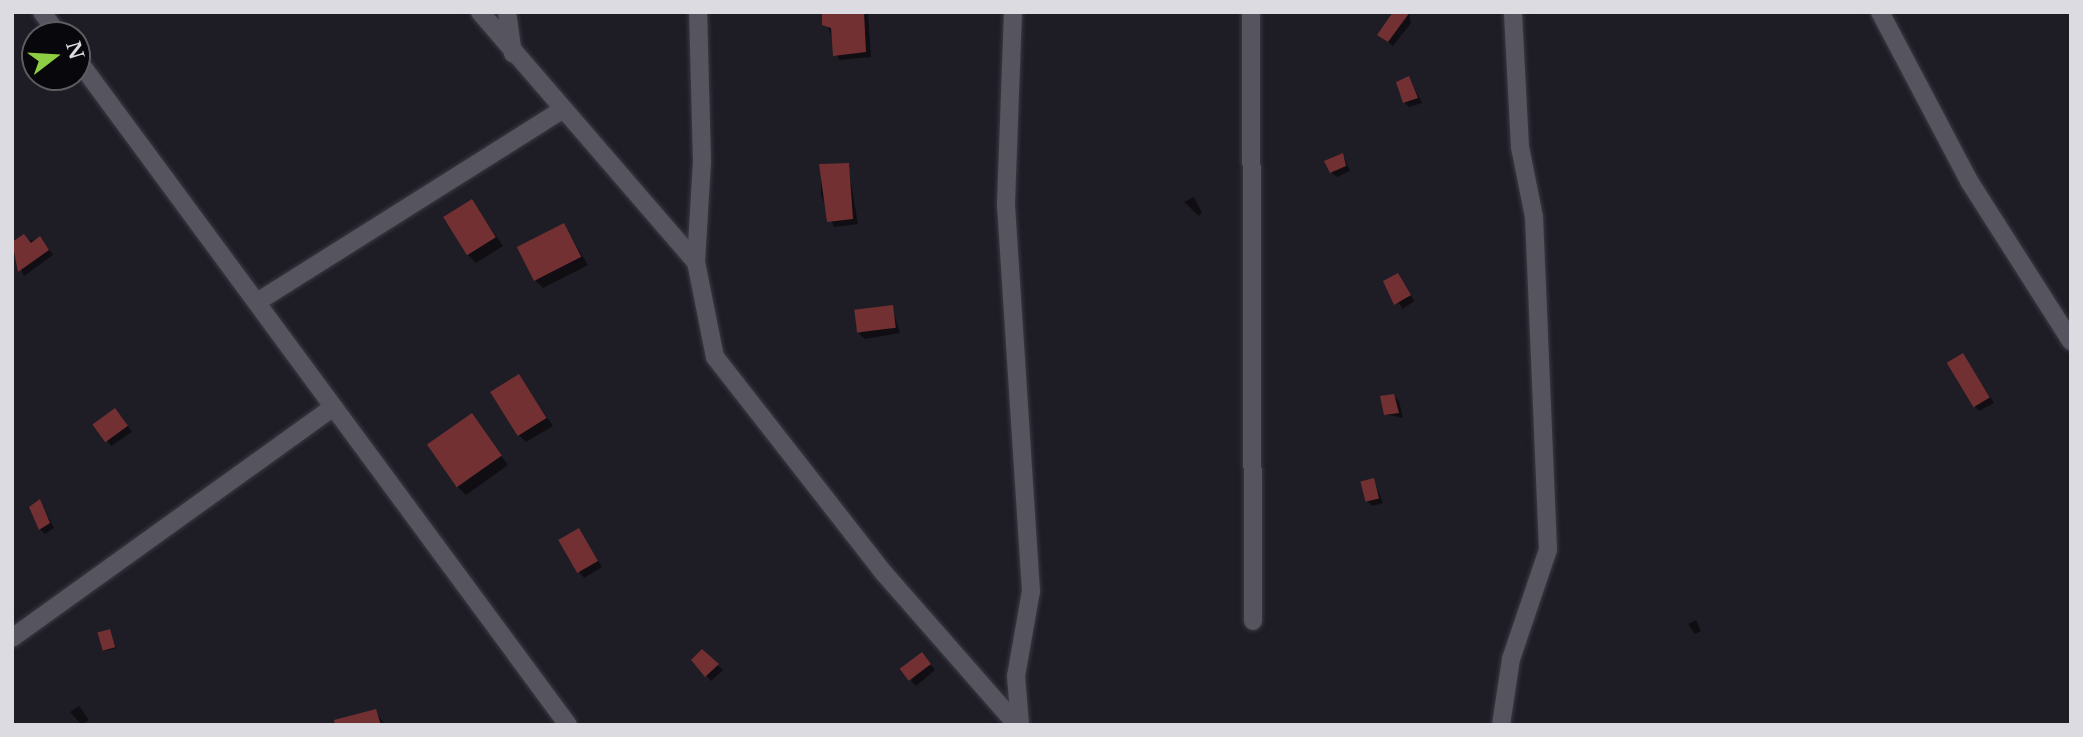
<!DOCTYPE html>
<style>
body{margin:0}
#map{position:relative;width:2083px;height:737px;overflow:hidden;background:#1e1c25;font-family:"Libre Baskerville",serif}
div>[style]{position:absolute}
.shadow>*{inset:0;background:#0007;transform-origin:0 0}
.building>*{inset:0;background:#723032;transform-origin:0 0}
.roads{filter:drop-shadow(0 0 2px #3b3941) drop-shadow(0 0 2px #3b3941)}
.minor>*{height:18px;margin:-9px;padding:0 9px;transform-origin:9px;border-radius:9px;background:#56545e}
span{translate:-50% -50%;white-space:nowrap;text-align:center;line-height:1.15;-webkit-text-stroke:5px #08070b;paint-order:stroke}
.frame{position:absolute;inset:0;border:14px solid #dddbe2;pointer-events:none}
.north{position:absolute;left:21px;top:21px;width:70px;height:70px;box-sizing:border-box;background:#08070b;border:2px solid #5d5c61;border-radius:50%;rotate:73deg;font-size:19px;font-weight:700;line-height:28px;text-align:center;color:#dddbe2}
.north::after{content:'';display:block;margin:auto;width:24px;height:32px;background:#8ece43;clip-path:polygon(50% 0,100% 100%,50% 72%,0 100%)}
</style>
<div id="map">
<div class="shadow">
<i style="clip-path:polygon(823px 12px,868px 12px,871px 57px,839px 60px)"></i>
<i style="clip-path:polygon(1409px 12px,1411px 23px,1393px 46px,1379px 35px)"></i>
<i style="clip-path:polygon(1409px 78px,1422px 103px,1409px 107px,1404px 102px)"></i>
<i style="clip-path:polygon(1343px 155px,1350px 171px,1337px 177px,1331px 172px)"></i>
<i style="clip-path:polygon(848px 165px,858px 224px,834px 227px,821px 195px,821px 166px)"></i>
<i style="clip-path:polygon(1194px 197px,1202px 213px,1199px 216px,1184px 202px)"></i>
<i style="clip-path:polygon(472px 201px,503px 246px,476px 263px,468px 255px)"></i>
<i style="clip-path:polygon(564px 226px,588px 265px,543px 288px,535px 280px)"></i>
<i style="clip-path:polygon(26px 239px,45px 244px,53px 255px,24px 276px,12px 251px)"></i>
<i style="left:1398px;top:275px;width:31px;height:14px;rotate:58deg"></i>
<i style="clip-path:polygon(892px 307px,900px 333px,865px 339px,859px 334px)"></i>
<i style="clip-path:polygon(1963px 355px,1994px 403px,1979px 411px,1974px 405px)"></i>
<i style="clip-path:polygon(519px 376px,553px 426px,526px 442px,518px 434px)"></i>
<i style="clip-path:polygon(1394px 396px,1399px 401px,1403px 418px,1385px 414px)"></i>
<i style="clip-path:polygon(120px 415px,132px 432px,111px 446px,95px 424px)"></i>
<i style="clip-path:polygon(472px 415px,508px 465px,466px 495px,458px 487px)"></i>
<i style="clip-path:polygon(1373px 479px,1383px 503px,1372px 506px,1367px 501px)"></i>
<i style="clip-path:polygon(40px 501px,54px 528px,45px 534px,40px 529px)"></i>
<i style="clip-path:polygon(579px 530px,602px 567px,584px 578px,579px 572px)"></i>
<i style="clip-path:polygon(1696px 620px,1701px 631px,1695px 634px,1688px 624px)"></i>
<i style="clip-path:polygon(110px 631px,116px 648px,105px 651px,103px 649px)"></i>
<i style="clip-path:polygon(702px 651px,723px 670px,711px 681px,693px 660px)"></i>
<i style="clip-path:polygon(927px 660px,935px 670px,916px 686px,911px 681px)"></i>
<i style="clip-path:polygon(79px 706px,89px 720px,82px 725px,70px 712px)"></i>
<i style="clip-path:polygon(375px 711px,385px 725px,336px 725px)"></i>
</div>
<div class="building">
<i style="clip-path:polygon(822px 12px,864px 12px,866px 52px,833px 56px,831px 28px,822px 25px)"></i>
<i style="clip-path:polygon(1393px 12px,1410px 12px,1388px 42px,1377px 35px)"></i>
<i style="clip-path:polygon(1409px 76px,1418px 98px,1403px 103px,1396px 82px)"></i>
<i style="clip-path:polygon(1343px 153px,1346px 166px,1330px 173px,1324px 161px)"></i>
<i style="clip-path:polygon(849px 163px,853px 219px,827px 222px,819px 164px)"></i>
<i style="left:472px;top:199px;width:45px;height:34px;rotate:58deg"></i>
<i style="left:564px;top:223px;width:38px;height:53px;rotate:63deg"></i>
<i style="clip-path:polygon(24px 234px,31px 243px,40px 236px,49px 250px,18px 272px,12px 242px)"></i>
<i style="clip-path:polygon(1398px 273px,1411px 295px,1394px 305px,1383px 281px)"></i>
<i style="left:893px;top:305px;width:23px;height:39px;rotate:83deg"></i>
<i style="left:1963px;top:353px;width:52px;height:19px;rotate:59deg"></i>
<i style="left:519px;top:374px;width:52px;height:34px;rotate:58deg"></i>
<i style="clip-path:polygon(1394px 394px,1399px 413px,1384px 415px,1380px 396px)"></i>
<i style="left:115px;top:408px;width:22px;height:28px;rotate:54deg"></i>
<i style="left:472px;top:413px;width:52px;height:55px;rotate:55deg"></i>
<i style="left:1374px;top:478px;width:21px;height:14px;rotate:76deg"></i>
<i style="clip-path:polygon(40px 499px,50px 523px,39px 530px,29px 507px)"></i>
<i style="left:579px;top:528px;width:38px;height:24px;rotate:60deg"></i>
<i style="left:110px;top:629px;width:19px;height:13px;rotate:74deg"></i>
<i style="clip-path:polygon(702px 649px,719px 664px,705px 677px,691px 660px)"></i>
<i style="left:922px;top:652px;width:15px;height:28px;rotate:53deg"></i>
<i style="clip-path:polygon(376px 709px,381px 725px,335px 725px,334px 720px)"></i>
</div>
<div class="roads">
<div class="minor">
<i style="left:42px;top:12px;width:29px;rotate:54deg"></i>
<i style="left:480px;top:12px;width:330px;rotate:49.2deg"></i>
<i style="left:696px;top:262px;width:97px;rotate:78.7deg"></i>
<i style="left:715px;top:357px;width:273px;rotate:52deg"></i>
<i style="left:883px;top:572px;width:203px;rotate:48.8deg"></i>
<i style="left:507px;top:12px;width:42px;rotate:81.9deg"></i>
<i style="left:1013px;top:12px;width:193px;rotate:92.1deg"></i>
<i style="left:1006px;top:205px;width:387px;rotate:86.3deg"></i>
<i style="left:1031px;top:591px;width:86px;rotate:100deg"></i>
<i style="left:1016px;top:676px;width:49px;rotate:85.3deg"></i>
<i style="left:1251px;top:12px;width:609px;rotate:89.81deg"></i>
<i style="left:1880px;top:12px;width:191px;rotate:62.2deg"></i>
<i style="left:1969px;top:181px;width:190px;rotate:57.5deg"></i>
<i style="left:77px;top:59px;width:827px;rotate:53.6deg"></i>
<i style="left:696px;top:262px;width:100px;rotate:-86.6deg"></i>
<i style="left:702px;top:162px;width:150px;rotate:-91.5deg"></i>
<i style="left:257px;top:302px;width:360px;rotate:-32.2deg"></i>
<i style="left:12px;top:638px;width:396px;rotate:-35.7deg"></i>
<i style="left:1501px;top:725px;width:67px;rotate:-81.4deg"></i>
<i style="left:1511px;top:659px;width:115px;rotate:-71.3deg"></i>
<i style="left:1548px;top:550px;width:333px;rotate:-92.4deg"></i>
<i style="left:1534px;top:217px;width:71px;rotate:-101.3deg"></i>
<i style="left:1520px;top:147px;width:135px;rotate:-93deg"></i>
</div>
</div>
<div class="frame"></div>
<div class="north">N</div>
</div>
